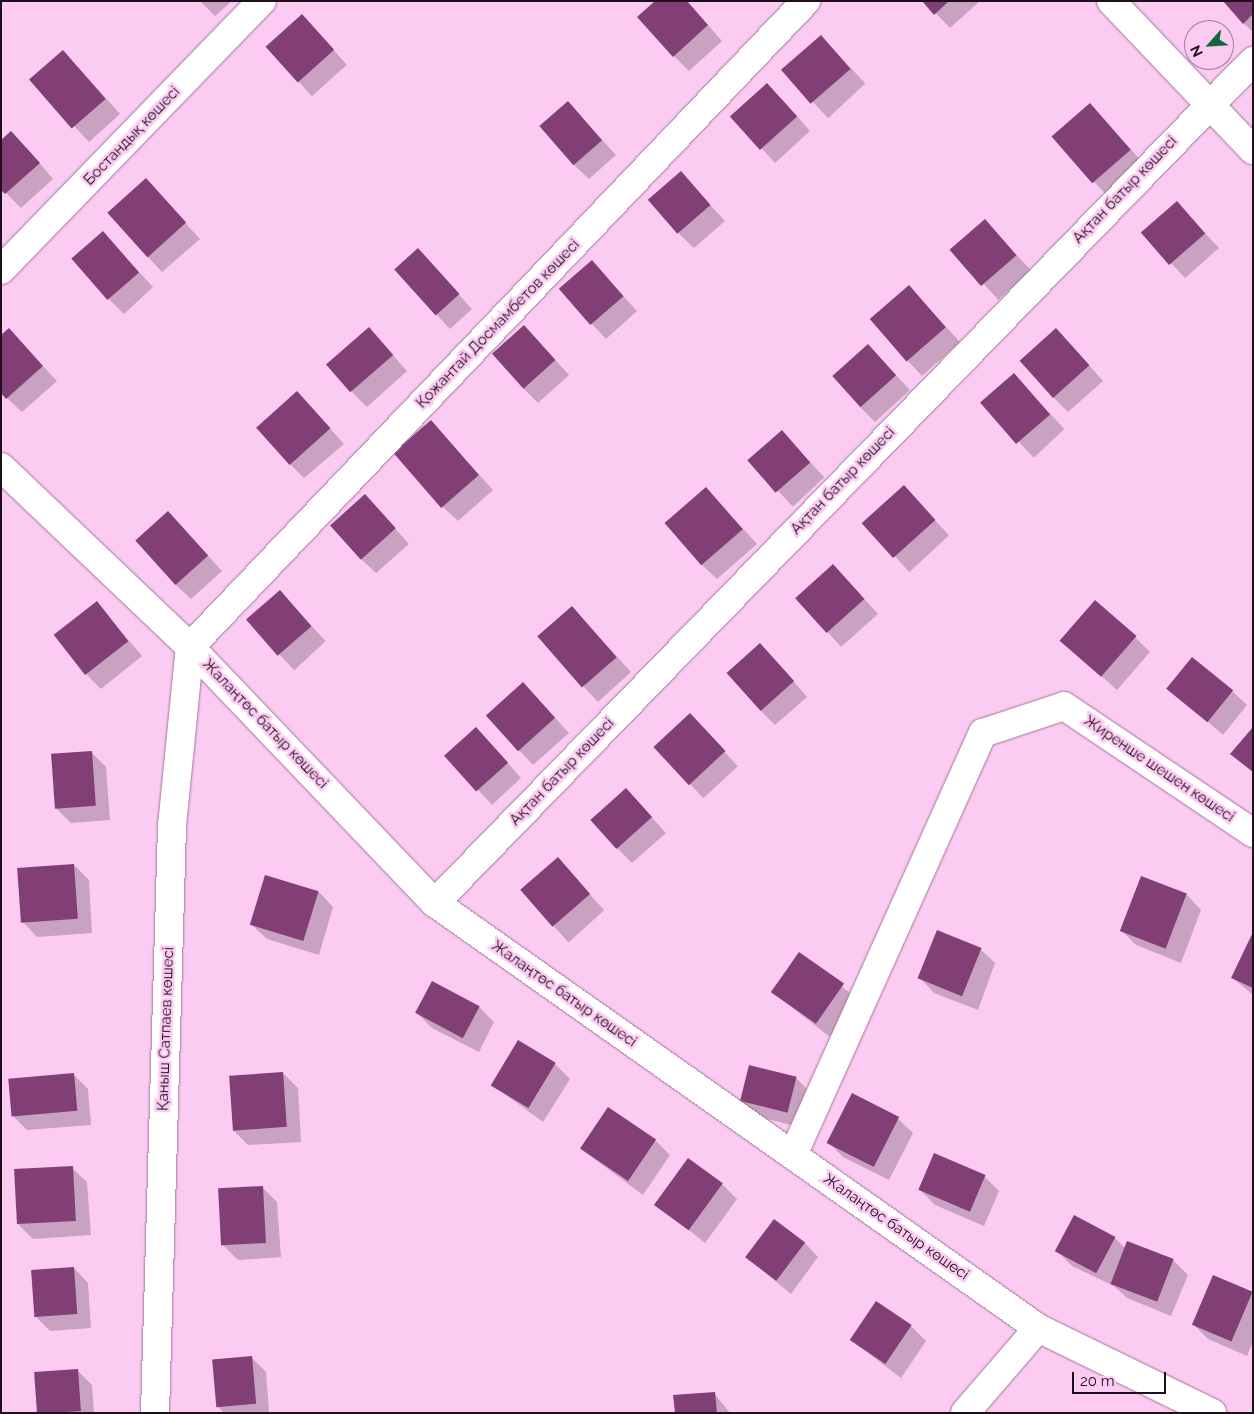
<!DOCTYPE html>
<meta charset="utf-8">
<style>
body{margin:0}
#map{position:relative;width:1254px;height:1414px;overflow:hidden;background:#fccbf2;font-family:Raleway,sans-serif}
div>[style]{position:absolute}
.shadow>*{inset:0;background:#0003;transform-origin:0 0}
.building>*{inset:0;background:#813f76;transform-origin:0 0}
.roads{filter:drop-shadow(0 0 1px #a27699) drop-shadow(0 0 1px #a27699)}
.minor>*{height:28px;margin:-14px;padding:0 14px;transform-origin:14px;border-radius:14px;background:#fff}
span{translate:-50% -50%;white-space:nowrap;text-align:center;line-height:1.15;-webkit-text-stroke:5px #fccbf2;paint-order:stroke}
.street-label{font-size:15px;color:#1f0e1b}
.frame{position:absolute;inset:0;border:2px solid #1f0e1b;pointer-events:none}
.north{position:absolute;left:1184px;top:20px;width:50px;height:50px;box-sizing:border-box;background:#fccbf2;border:1px solid #a47f9c;border-radius:50%;rotate:244deg;font-size:14px;font-weight:700;line-height:20px;text-align:center;color:#1f0e1b}
.north::after{content:'';display:block;margin:auto;width:18px;height:22px;background:#12683a;clip-path:polygon(50% 0,100% 100%,50% 72%,0 100%)}
.scale{position:absolute;left:1072px;top:1372px;width:94px;height:22px;box-sizing:border-box;border:2px solid #1f0e1b;border-top:0;padding-left:6px;font-size:15px;line-height:18px;white-space:nowrap;color:#1f0e1b;-webkit-text-stroke:4px #fccbf2;paint-order:stroke}
</style>
<div id="map">
<div class="shadow">
<i style="clip-path:polygon(200px 1px,232px 1px,215px 16px)"></i>
<i style="clip-path:polygon(656px 1px,687px 1px,722px 41px,689px 71px,674px 56px)"></i>
<i style="clip-path:polygon(924px 1px,980px 1px,950px 28px)"></i>
<i style="clip-path:polygon(1253px 1px,1253px 32px,1243px 23px)"></i>
<i style="left:302px;top:15px;width:67px;height:47px;rotate:48deg"></i>
<i style="left:821px;top:36px;width:65px;height:51px;rotate:47deg"></i>
<i style="clip-path:polygon(78px 67px,120px 114px,89px 142px,31px 80px)"></i>
<i style="clip-path:polygon(782px 99px,810px 131px,775px 163px,732px 116px)"></i>
<i style="clip-path:polygon(568px 103px,616px 155px,589px 179px,574px 165px)"></i>
<i style="clip-path:polygon(1090px 104px,1145px 165px,1109px 197px,1094px 182px)"></i>
<i style="clip-path:polygon(26px 147px,53px 179px,21px 208px,1px 188px)"></i>
<i style="clip-path:polygon(681px 173px,725px 221px,694px 248px,679px 234px)"></i>
<i style="clip-path:polygon(146px 180px,200px 239px,162px 272px,148px 257px)"></i>
<i style="clip-path:polygon(1177px 203px,1219px 248px,1185px 278px,1171px 263px)"></i>
<i style="left:985px;top:221px;width:67px;height:44px;rotate:47deg"></i>
<i style="clip-path:polygon(103px 233px,153px 287px,124px 314px,109px 299px)"></i>
<i style="clip-path:polygon(418px 250px,472px 309px,450px 329px,436px 314px)"></i>
<i style="clip-path:polygon(592px 262px,637px 311px,606px 339px,592px 324px)"></i>
<i style="clip-path:polygon(909px 287px,960px 342px,922px 376px,908px 361px)"></i>
<i style="clip-path:polygon(524px 326px,569px 375px,538px 403px,523px 388px)"></i>
<i style="clip-path:polygon(369px 329px,407px 371px,367px 407px,352px 392px)"></i>
<i style="clip-path:polygon(9px 330px,57px 381px,22px 412px,7px 398px)"></i>
<i style="clip-path:polygon(868px 345px,910px 390px,875px 422px,860px 407px)"></i>
<i style="clip-path:polygon(1071px 345px,1103px 381px,1068px 412px,1053px 397px)"></i>
<i style="left:1014px;top:375px;width:74px;height:42px;rotate:47deg"></i>
<i style="clip-path:polygon(311px 407px,344px 444px,304px 478px,290px 464px)"></i>
<i style="clip-path:polygon(431px 422px,493px 490px,458px 521px,443px 507px)"></i>
<i style="left:782px;top:432px;width:62px;height:43px;rotate:47deg"></i>
<i style="left:904px;top:487px;width:66px;height:54px;rotate:47deg"></i>
<i style="clip-path:polygon(706px 488px,757px 544px,717px 579px,702px 565px)"></i>
<i style="clip-path:polygon(365px 495px,409px 544px,376px 573px,361px 559px)"></i>
<i style="clip-path:polygon(168px 512px,222px 571px,191px 599px,176px 585px)"></i>
<i style="clip-path:polygon(848px 581px,878px 614px,841px 647px,797px 598px)"></i>
<i style="left:280px;top:592px;width:67px;height:43px;rotate:47deg"></i>
<i style="clip-path:polygon(97px 603px,142px 656px,101px 689px,87px 675px)"></i>
<i style="clip-path:polygon(572px 607px,631px 672px,598px 702px,584px 687px)"></i>
<i style="clip-path:polygon(1135px 637px,1150px 652px,1117px 690px,1062px 641px)"></i>
<i style="clip-path:polygon(774px 659px,807px 697px,775px 725px,761px 711px)"></i>
<i style="clip-path:polygon(523px 683px,569px 733px,533px 765px,519px 750px)"></i>
<i style="clip-path:polygon(1169px 688px,1232px 691px,1247px 705px,1223px 735px)"></i>
<i style="left:690px;top:715px;width:70px;height:47px;rotate:47deg"></i>
<i style="clip-path:polygon(490px 743px,521px 778px,492px 805px,446px 755px)"></i>
<i style="clip-path:polygon(91px 752px,106px 767px,110px 820px,71px 823px,56px 808px)"></i>
<i style="clip-path:polygon(626px 789px,666px 833px,632px 863px,617px 848px)"></i>
<i style="left:558px;top:859px;width:69px;height:48px;rotate:48deg"></i>
<i style="clip-path:polygon(74px 865px,89px 880px,92px 933px,37px 937px,23px 922px)"></i>
<i style="clip-path:polygon(1142px 878px,1187px 895px,1201px 910px,1181px 963px,1136px 945px,1122px 931px)"></i>
<i style="clip-path:polygon(319px 892px,333px 907px,319px 955px,267px 939px,252px 925px)"></i>
<i style="clip-path:polygon(1253px 935px,1253px 995px,1233px 978px)"></i>
<i style="clip-path:polygon(980px 949px,995px 963px,978px 1010px,934px 993px,920px 978px)"></i>
<i style="left:800px;top:954px;width:74px;height:47px;rotate:38deg"></i>
<i style="clip-path:polygon(479px 1007px,494px 1022px,479px 1052px,432px 1028px,417px 1013px)"></i>
<i style="clip-path:polygon(555px 1064px,570px 1079px,543px 1122px,492px 1085px)"></i>
<i style="clip-path:polygon(750px 1066px,796px 1078px,811px 1093px,802px 1128px,756px 1116px,741px 1101px)"></i>
<i style="clip-path:polygon(283px 1073px,298px 1088px,301px 1142px,248px 1145px,233px 1130px)"></i>
<i style="clip-path:polygon(73px 1074px,88px 1089px,91px 1125px,27px 1130px,12px 1115px)"></i>
<i style="clip-path:polygon(898px 1119px,913px 1133px,889px 1180px,843px 1157px,828px 1142px)"></i>
<i style="clip-path:polygon(655px 1140px,670px 1155px,643px 1195px,581px 1149px)"></i>
<i style="clip-path:polygon(72px 1168px,87px 1182px,91px 1235px,33px 1239px,18px 1224px)"></i>
<i style="clip-path:polygon(984px 1176px,999px 1191px,984px 1226px,935px 1205px,920px 1190px)"></i>
<i style="clip-path:polygon(722px 1184px,737px 1199px,705px 1243px,656px 1204px)"></i>
<i style="clip-path:polygon(262px 1187px,277px 1202px,281px 1257px,238px 1260px,223px 1245px)"></i>
<i style="clip-path:polygon(1115px 1238px,1125px 1248px,1173px 1260px,1188px 1275px,1171px 1316px,1127px 1298px,1114px 1286px,1072px 1266px,1057px 1251px)"></i>
<i style="clip-path:polygon(804px 1242px,818px 1257px,791px 1294px,746px 1257px)"></i>
<i style="clip-path:polygon(74px 1268px,88px 1283px,91px 1328px,50px 1331px,35px 1316px)"></i>
<i style="clip-path:polygon(1252px 1294px,1253px 1342px,1247px 1356px,1208px 1339px,1193px 1324px)"></i>
<i style="clip-path:polygon(911px 1326px,926px 1341px,901px 1378px,851px 1340px)"></i>
<i style="clip-path:polygon(251px 1357px,266px 1372px,269px 1413px,224px 1413px,217px 1406px)"></i>
<i style="clip-path:polygon(77px 1370px,92px 1385px,94px 1413px,38px 1413px)"></i>
<i style="clip-path:polygon(714px 1393px,730px 1413px,676px 1413px)"></i>
</div>
<div class="building">
<i style="clip-path:polygon(655px 1px,687px 1px,708px 25px,673px 57px,637px 17px)"></i>
<i style="clip-path:polygon(922px 1px,949px 1px,934px 15px)"></i>
<i style="clip-path:polygon(1223px 1px,1253px 1px,1253px 14px,1243px 24px)"></i>
<i style="left:302px;top:14px;width:48px;height:49px;rotate:48deg"></i>
<i style="left:821px;top:35px;width:45px;height:53px;rotate:49deg"></i>
<i style="left:63px;top:50px;width:65px;height:45px;rotate:49deg"></i>
<i style="left:767px;top:83px;width:45px;height:50px;rotate:48deg"></i>
<i style="left:568px;top:101px;width:52px;height:38px;rotate:49deg"></i>
<i style="left:1090px;top:103px;width:62px;height:51px;rotate:49deg"></i>
<i style="clip-path:polygon(11px 131px,40px 163px,5px 194px,1px 190px,1px 140px)"></i>
<i style="left:681px;top:171px;width:45px;height:44px;rotate:49deg"></i>
<i style="left:146px;top:178px;width:60px;height:52px;rotate:48deg"></i>
<i style="left:1177px;top:201px;width:43px;height:48px;rotate:49deg"></i>
<i style="left:985px;top:219px;width:48px;height:47px;rotate:49deg"></i>
<i style="left:103px;top:231px;width:55px;height:42px;rotate:49deg"></i>
<i style="left:418px;top:248px;width:62px;height:32px;rotate:48deg"></i>
<i style="left:592px;top:260px;width:48px;height:44px;rotate:49deg"></i>
<i style="left:909px;top:285px;width:56px;height:52px;rotate:49deg"></i>
<i style="left:524px;top:325px;width:47px;height:43px;rotate:48deg"></i>
<i style="left:369px;top:327px;width:37px;height:57px;rotate:49deg"></i>
<i style="clip-path:polygon(9px 328px,43px 366px,6px 399px,1px 393px,1px 335px)"></i>
<i style="left:1056px;top:328px;width:50px;height:49px;rotate:48deg"></i>
<i style="left:868px;top:344px;width:42px;height:48px;rotate:48deg"></i>
<i style="left:1014px;top:373px;width:55px;height:45px;rotate:49deg"></i>
<i style="left:297px;top:391px;width:50px;height:55px;rotate:48deg"></i>
<i style="left:431px;top:420px;width:73px;height:50px;rotate:49deg"></i>
<i style="left:782px;top:430px;width:43px;height:46px;rotate:49deg"></i>
<i style="left:904px;top:485px;width:47px;height:57px;rotate:48deg"></i>
<i style="left:706px;top:487px;width:56px;height:55px;rotate:49deg"></i>
<i style="left:365px;top:494px;width:46px;height:47px;rotate:48deg"></i>
<i style="left:168px;top:511px;width:60px;height:44px;rotate:48deg"></i>
<i style="left:833px;top:564px;width:47px;height:51px;rotate:48deg"></i>
<i style="left:280px;top:590px;width:48px;height:45px;rotate:49deg"></i>
<i style="left:1095px;top:600px;width:55px;height:54px;rotate:41deg"></i>
<i style="left:97px;top:601px;width:51px;height:55px;rotate:52deg"></i>
<i style="left:572px;top:606px;width:68px;height:46px;rotate:49deg"></i>
<i style="left:760px;top:643px;width:51px;height:45px;rotate:48deg"></i>
<i style="left:1192px;top:657px;width:53px;height:41px;rotate:39deg"></i>
<i style="left:523px;top:682px;width:48px;height:50px;rotate:48deg"></i>
<i style="left:690px;top:713px;width:52px;height:50px;rotate:47deg"></i>
<i style="left:476px;top:727px;width:48px;height:43px;rotate:48deg"></i>
<i style="clip-path:polygon(1253px 727px,1253px 772px,1230px 754px)"></i>
<i style="left:92px;top:751px;width:55px;height:41px;rotate:86deg"></i>
<i style="left:626px;top:788px;width:39px;height:48px;rotate:48deg"></i>
<i style="left:558px;top:857px;width:49px;height:50px;rotate:49deg"></i>
<i style="left:74px;top:864px;width:55px;height:57px;rotate:86deg"></i>
<i style="left:265px;top:875px;width:56px;height:52px;rotate:17deg"></i>
<i style="left:1141px;top:876px;width:49px;height:59px;rotate:21deg"></i>
<i style="left:937px;top:930px;width:48px;height:52px;rotate:22deg"></i>
<i style="clip-path:polygon(1253px 932px,1253px 988px,1231px 978px)"></i>
<i style="left:799px;top:952px;width:55px;height:49px;rotate:35deg"></i>
<i style="left:432px;top:981px;width:54px;height:36px;rotate:28deg"></i>
<i style="left:518px;top:1040px;width:44px;height:53px;rotate:31deg"></i>
<i style="left:749px;top:1065px;width:49px;height:37px;rotate:14deg"></i>
<i style="left:283px;top:1072px;width:55px;height:54px;rotate:86deg"></i>
<i style="left:74px;top:1073px;width:38px;height:66px;rotate:85deg"></i>
<i style="left:852px;top:1093px;width:53px;height:56px;rotate:27deg"></i>
<i style="left:608px;top:1107px;width:58px;height:50px;rotate:34deg"></i>
<i style="left:934px;top:1153px;width:56px;height:40px;rotate:23deg"></i>
<i style="left:688px;top:1158px;width:43px;height:58px;rotate:36deg"></i>
<i style="left:73px;top:1166px;width:55px;height:59px;rotate:87deg"></i>
<i style="left:263px;top:1186px;width:57px;height:45px;rotate:87deg"></i>
<i style="left:1074px;top:1215px;width:47px;height:41px;rotate:28deg"></i>
<i style="left:774px;top:1219px;width:39px;height:48px;rotate:37deg"></i>
<i style="left:1127px;top:1241px;width:50px;height:46px;rotate:21deg"></i>
<i style="left:74px;top:1267px;width:47px;height:43px;rotate:86deg"></i>
<i style="left:1213px;top:1275px;width:43px;height:54px;rotate:23deg"></i>
<i style="left:876px;top:1301px;width:43px;height:47px;rotate:34deg"></i>
<i style="left:252px;top:1356px;width:48px;height:40px;rotate:85deg"></i>
<i style="left:78px;top:1369px;width:42px;height:44px;rotate:86deg"></i>
<i style="clip-path:polygon(715px 1392px,717px 1413px,675px 1413px,673px 1395px)"></i>
</div>
<div class="roads">
<div class="minor">
<i style="left:1111px;top:1px;width:206px;rotate:46.4deg"></i>
<i style="left:1px;top:270px;width:375px;rotate:-45.9deg"></i>
<i style="left:1px;top:467px;width:261px;rotate:43.6deg"></i>
<i style="left:190px;top:647px;width:354px;rotate:46.3deg"></i>
<i style="left:435px;top:903px;width:738px;rotate:35.18deg"></i>
<i style="left:1038px;top:1328px;width:194px;rotate:26deg"></i>
<i style="left:435px;top:903px;width:1174px;rotate:-45.83deg"></i>
<i style="left:793px;top:1155px;width:463px;rotate:-65.8deg"></i>
<i style="left:983px;top:733px;width:85px;rotate:-18.4deg"></i>
<i style="left:1064px;top:706px;width:228px;rotate:33.9deg"></i>
<i style="left:155px;top:1413px;width:587px;rotate:-88.34deg"></i>
<i style="left:172px;top:826px;width:180px;rotate:-84.3deg"></i>
<i style="left:190px;top:647px;width:893px;rotate:-46.36deg"></i>
<i style="left:965px;top:1413px;width:112px;rotate:-49.3deg"></i>
</div>
</div>
<div class="street-label">
<span style="left:132px;top:136px;rotate:-46deg">Бостандық көшесі</span>
<span style="left:1125px;top:190px;rotate:-46deg">Ақтан батыр көшесі</span>
<span style="left:498px;top:324px;rotate:-46deg">Қожантай Досмамбетов көшесі</span>
<span style="left:843px;top:481px;rotate:-46deg">Ақтан батыр көшесі</span>
<span style="left:265px;top:724px;rotate:46deg">Жалаңтөс батыр көшесі</span>
<span style="left:1159px;top:769px;rotate:34deg">Жиренше шешен көшесі</span>
<span style="left:562px;top:772px;rotate:-46deg">Ақтан батыр көшесі</span>
<span style="left:564px;top:994px;rotate:35deg">Жалаңтөс батыр көшесі</span>
<span style="left:166px;top:1029px;rotate:-88deg">Қаныш Сатпаев көшесі</span>
<span style="left:896px;top:1227px;rotate:35deg">Жалаңтөс батыр көшесі</span>
</div>
<div class="frame"></div>
<div class="north">N</div>
<div class="scale">20 m</div>
</div>
